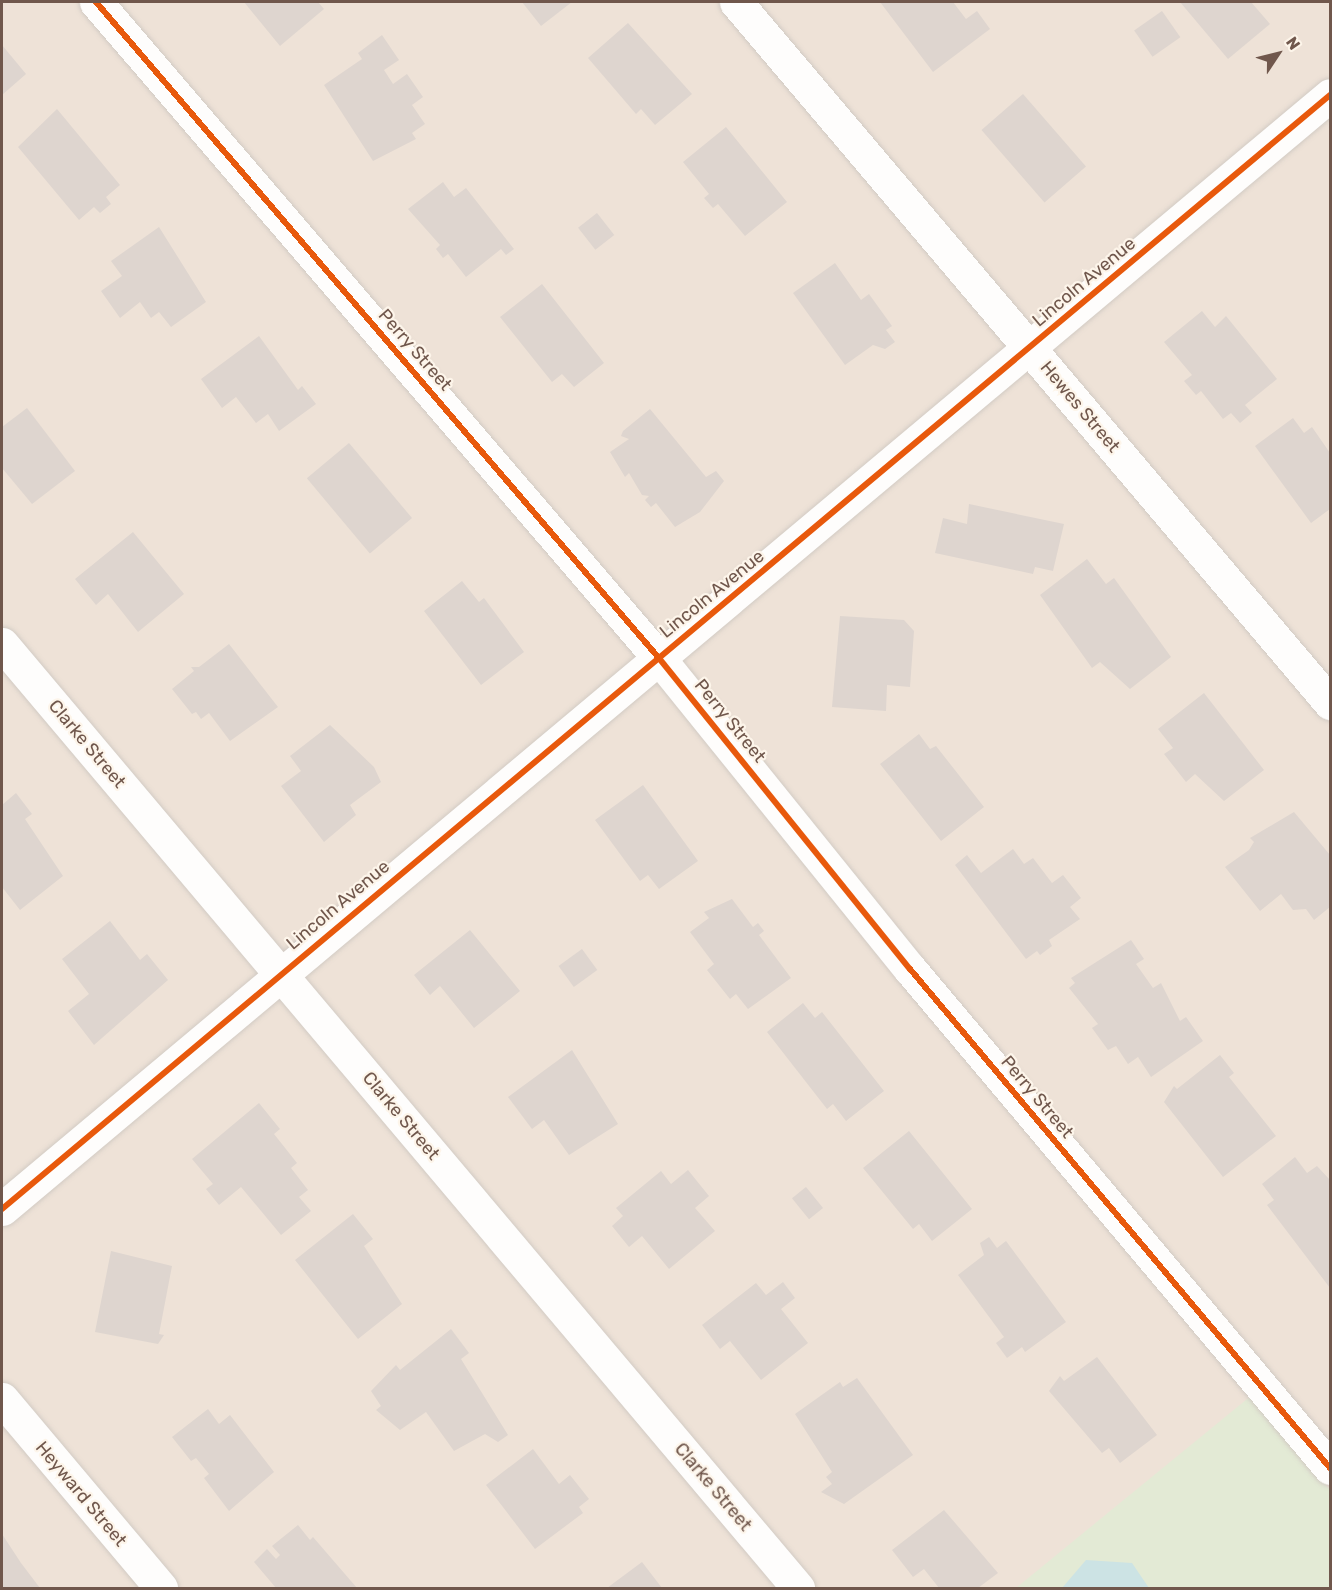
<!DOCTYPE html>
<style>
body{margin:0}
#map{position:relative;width:1332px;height:1590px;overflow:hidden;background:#f5efe9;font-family:Rubik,sans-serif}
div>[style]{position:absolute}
.residential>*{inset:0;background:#eee2d7;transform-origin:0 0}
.green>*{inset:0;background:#e3ead5}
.water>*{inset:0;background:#cce3e4}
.building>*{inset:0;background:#ded5cf;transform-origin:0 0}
.roads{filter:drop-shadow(0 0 2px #d2cbc4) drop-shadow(0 0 2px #d2cbc4)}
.minor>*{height:33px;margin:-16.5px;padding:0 16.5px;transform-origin:16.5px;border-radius:16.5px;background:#fefdfc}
.cycleway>*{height:6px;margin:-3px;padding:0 3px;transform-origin:3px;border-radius:3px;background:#e8590c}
span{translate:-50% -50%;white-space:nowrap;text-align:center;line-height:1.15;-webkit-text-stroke:4.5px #fdf5ea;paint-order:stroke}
.street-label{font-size:18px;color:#70574c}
.frame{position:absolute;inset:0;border:3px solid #70574c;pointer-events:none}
.north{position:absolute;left:1248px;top:24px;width:60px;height:60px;-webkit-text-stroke:4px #fdf5ea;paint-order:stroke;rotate:55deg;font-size:16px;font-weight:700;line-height:24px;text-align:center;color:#70574c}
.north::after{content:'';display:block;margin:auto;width:21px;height:27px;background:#70574c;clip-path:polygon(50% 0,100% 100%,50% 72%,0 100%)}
</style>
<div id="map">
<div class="residential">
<i style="left:2px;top:2px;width:1328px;height:1586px"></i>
</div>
<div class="green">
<i style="clip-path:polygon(1252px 1395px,1330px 1490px,1330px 1588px,1016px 1588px)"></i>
</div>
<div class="water">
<i style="clip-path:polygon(1086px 1560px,1132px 1563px,1149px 1588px,1062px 1588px)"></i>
</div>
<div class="building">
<i style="clip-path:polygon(244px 2px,318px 2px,324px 9px,280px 46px)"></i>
<i style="clip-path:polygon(522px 2px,572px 2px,541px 26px)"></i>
<i style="clip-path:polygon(880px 2px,953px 2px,966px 19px,977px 11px,990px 29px,933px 72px)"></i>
<i style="clip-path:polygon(1180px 2px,1251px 2px,1270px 24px,1228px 59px)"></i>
<i style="left:1162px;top:11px;width:32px;height:34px;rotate:55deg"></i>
<i style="clip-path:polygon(628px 23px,692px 94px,655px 125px,641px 109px,636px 114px,588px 58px)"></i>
<i style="clip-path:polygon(382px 35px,399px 60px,384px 70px,393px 84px,407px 74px,423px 97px,412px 105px,425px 124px,412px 133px,416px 139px,373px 161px,324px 85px,362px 59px,358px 53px)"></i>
<i style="clip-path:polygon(2px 45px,26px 74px,2px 95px)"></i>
<i style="left:1023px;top:94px;width:96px;height:55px;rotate:49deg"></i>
<i style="clip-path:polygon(57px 109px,120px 185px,106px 197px,111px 204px,100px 213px,94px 207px,79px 220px,18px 147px)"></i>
<i style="clip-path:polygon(726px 127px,787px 202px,745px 236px,718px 204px,713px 208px,704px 198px,709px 194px,683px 162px)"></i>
<i style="clip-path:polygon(443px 182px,454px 197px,466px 188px,514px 249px,506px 255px,501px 249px,466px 277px,448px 254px,443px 258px,436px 249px,440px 245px,408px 209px)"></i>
<i style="left:597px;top:213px;width:28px;height:24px;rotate:52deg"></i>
<i style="clip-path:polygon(159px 227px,206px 302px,171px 327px,159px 312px,151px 318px,140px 302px,120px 318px,101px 291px,122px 276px,111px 261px)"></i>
<i style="clip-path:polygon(835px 263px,861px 300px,869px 294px,892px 326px,886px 330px,895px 342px,885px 349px,873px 345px,845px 365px,793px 293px)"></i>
<i style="clip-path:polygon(542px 284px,604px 363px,574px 387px,562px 374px,552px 382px,500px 317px)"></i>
<i style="clip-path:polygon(1202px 311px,1215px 327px,1226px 316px,1277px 379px,1245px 405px,1252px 413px,1240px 423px,1231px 413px,1223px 419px,1201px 391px,1196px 395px,1184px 381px,1192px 375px,1164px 342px)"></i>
<i style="clip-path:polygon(259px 336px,298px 390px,302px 386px,316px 404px,279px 431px,268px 414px,256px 423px,236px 397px,222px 408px,201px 379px)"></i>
<i style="clip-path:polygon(27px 408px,75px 471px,32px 504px,2px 468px,2px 427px)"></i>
<i style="clip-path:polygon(650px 409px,706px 477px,716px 471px,724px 481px,700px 512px,675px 527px,656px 503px,651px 507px,645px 500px,649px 496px,642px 495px,629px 473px,625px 477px,610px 452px,629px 439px,621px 436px,623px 431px)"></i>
<i style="clip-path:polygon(1293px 418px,1304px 433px,1312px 427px,1330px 453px,1330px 509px,1311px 523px,1255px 446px)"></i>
<i style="left:349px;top:443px;width:98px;height:55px;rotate:50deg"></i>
<i style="clip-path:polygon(969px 504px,1064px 524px,1053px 571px,1035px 567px,1033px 574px,935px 553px,943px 518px,967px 524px)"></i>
<i style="clip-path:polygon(133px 532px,184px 594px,138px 632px,108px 594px,96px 605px,75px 579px)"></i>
<i style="clip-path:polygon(1087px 559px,1106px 584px,1114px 578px,1171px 657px,1130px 689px,1100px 662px,1092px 668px,1040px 595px)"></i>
<i style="clip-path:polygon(462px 581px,479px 602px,484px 598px,524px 652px,481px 685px,424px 611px)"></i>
<i style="clip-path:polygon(840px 616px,904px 620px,914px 631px,910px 687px,887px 685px,886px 711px,832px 707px)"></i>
<i style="clip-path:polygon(229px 644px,278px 707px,230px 741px,209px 713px,201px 719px,196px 712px,192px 714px,172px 689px,194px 671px,191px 667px,199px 667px)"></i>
<i style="clip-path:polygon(1204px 693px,1264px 770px,1224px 801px,1195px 774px,1186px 782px,1164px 754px,1173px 748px,1158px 729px)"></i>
<i style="clip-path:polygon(330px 725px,374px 767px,381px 782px,350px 805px,356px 815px,324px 842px,281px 786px,301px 771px,290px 756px)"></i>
<i style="clip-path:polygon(919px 734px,930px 749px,936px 746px,984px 807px,941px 841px,880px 764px)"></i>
<i style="clip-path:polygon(643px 785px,698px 861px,659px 889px,648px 875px,640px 881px,595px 820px)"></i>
<i style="clip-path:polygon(16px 793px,32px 814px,25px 819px,63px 876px,20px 910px,2px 887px,2px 805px)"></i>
<i style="clip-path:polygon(1294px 812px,1330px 855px,1330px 907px,1314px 920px,1306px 909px,1293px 910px,1281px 894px,1260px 911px,1225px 867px,1249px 850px,1254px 842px,1250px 838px)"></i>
<i style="clip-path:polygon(1013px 849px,1024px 864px,1033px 858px,1052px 883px,1063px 875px,1081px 898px,1070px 907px,1080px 919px,1049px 940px,1052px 946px,1040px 955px,1037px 951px,1026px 959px,955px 865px,967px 855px,981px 873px)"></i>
<i style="clip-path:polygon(732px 899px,753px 927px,758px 923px,764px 931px,759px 935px,791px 978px,748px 1009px,736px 994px,730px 999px,707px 970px,714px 964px,690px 932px,709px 918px,704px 912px)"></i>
<i style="clip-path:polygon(110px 921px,140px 960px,147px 954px,168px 980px,94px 1045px,68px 1011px,89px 994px,62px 959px)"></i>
<i style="clip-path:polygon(470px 930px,520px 991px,474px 1028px,440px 986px,430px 995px,414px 975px)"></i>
<i style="clip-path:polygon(1131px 940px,1144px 959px,1136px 964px,1153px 988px,1161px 983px,1180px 1021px,1186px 1017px,1203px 1041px,1151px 1077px,1138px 1057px,1128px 1064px,1116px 1046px,1108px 1050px,1092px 1028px,1098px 1024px,1069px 988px,1075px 983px,1071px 978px)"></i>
<i style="left:582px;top:949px;width:26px;height:29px;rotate:54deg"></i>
<i style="clip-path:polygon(803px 1003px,815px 1018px,822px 1012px,884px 1091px,846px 1121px,833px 1104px,827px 1109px,767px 1032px)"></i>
<i style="clip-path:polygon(572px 1050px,618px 1124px,569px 1155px,544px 1120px,532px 1129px,508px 1097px)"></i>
<i style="clip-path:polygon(1220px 1055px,1234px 1073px,1229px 1077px,1276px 1136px,1223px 1177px,1164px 1102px,1174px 1086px,1177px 1089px)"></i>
<i style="clip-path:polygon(259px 1103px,280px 1129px,274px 1134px,297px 1163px,291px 1168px,308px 1190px,299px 1197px,311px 1211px,281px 1235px,241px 1187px,219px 1205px,206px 1189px,213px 1184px,192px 1159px)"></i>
<i style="clip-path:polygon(909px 1131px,972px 1209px,932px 1241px,919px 1224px,913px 1229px,863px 1168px)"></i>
<i style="clip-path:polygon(1295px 1157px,1307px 1173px,1317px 1166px,1330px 1180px,1330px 1288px,1267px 1205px,1274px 1200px,1262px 1184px)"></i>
<i style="clip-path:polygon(688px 1170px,709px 1196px,695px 1208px,715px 1231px,669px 1269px,642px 1236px,629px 1247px,612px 1226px,623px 1216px,616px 1208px,661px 1171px,671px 1184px)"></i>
<i style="left:806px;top:1187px;width:27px;height:18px;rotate:51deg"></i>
<i style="clip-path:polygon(353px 1214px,373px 1239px,364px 1246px,402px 1304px,358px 1339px,295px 1260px)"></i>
<i style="clip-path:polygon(989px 1237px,997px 1248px,1006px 1241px,1066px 1322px,1025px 1352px,1022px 1347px,1007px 1358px,996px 1343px,1004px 1337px,958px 1275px,984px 1255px,980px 1243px)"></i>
<i style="clip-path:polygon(111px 1251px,172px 1266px,159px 1334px,164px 1335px,158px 1344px,95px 1332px)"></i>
<i style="clip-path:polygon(783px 1282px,795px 1298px,781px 1309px,808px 1343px,761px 1380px,730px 1341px,720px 1349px,702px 1325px,756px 1283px,766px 1295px)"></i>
<i style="clip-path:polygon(451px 1329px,469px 1353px,461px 1359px,508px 1435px,498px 1442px,485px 1434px,454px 1451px,426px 1412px,400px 1430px,376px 1410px,381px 1406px,371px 1391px,396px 1365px,400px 1370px)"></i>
<i style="clip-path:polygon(1097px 1357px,1157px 1435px,1120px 1463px,1109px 1448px,1102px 1453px,1049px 1391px,1060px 1376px,1064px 1381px)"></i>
<i style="clip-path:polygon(857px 1378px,913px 1455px,844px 1504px,821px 1492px,832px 1484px,826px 1477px,832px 1472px,795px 1414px,840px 1382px,843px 1387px)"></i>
<i style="clip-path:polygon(208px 1409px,219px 1424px,230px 1415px,274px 1472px,229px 1511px,204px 1478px,209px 1474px,196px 1458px,191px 1461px,172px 1437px)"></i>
<i style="clip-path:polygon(533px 1449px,559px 1484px,570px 1475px,589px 1499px,579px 1507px,583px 1513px,535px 1549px,486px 1485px)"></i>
<i style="clip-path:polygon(944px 1510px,998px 1573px,978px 1588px,939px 1588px,924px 1569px,913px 1577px,892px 1550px)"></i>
<i style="clip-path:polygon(298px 1525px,310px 1540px,313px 1537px,357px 1588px,276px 1588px,254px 1562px,267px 1549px,276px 1559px,280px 1555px,272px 1546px)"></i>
<i style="clip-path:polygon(2px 1534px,21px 1563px,40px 1588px,2px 1588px)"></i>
<i style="clip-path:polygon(642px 1562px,662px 1588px,607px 1588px)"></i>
</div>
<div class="roads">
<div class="minor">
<i style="left:96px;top:2px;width:863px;rotate:49.37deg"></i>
<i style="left:658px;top:657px;width:401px;rotate:51.1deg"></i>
<i style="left:910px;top:969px;width:652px;rotate:49.91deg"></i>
<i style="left:736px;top:2px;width:919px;rotate:49.72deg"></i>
<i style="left:2px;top:644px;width:1235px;rotate:49.86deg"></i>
<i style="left:2px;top:1209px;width:1733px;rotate:-39.99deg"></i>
<i style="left:2px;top:1399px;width:247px;rotate:49.9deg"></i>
</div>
</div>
<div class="cycleway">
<i style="left:96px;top:2px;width:863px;rotate:49.37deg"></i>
<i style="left:658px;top:657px;width:401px;rotate:51.1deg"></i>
<i style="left:910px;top:969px;width:652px;rotate:49.91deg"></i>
<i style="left:2px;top:1209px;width:1733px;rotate:-39.99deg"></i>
</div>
<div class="street-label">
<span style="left:1084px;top:282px;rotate:-40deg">Lincoln Avenue</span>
<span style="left:415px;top:350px;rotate:49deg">Perry Street</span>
<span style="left:1080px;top:407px;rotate:50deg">Hewes Street</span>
<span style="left:712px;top:594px;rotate:-39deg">Lincoln Avenue</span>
<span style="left:730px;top:721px;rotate:51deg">Perry Street</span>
<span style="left:87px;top:744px;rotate:50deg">Clarke Street</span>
<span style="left:338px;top:905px;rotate:-40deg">Lincoln Avenue</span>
<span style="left:1037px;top:1097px;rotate:50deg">Perry Street</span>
<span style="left:401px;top:1116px;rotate:50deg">Clarke Street</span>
<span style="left:713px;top:1487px;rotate:50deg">Clarke Street</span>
<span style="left:81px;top:1494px;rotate:50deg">Heyward Street</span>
</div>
<div class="frame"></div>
<div class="north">N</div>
</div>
